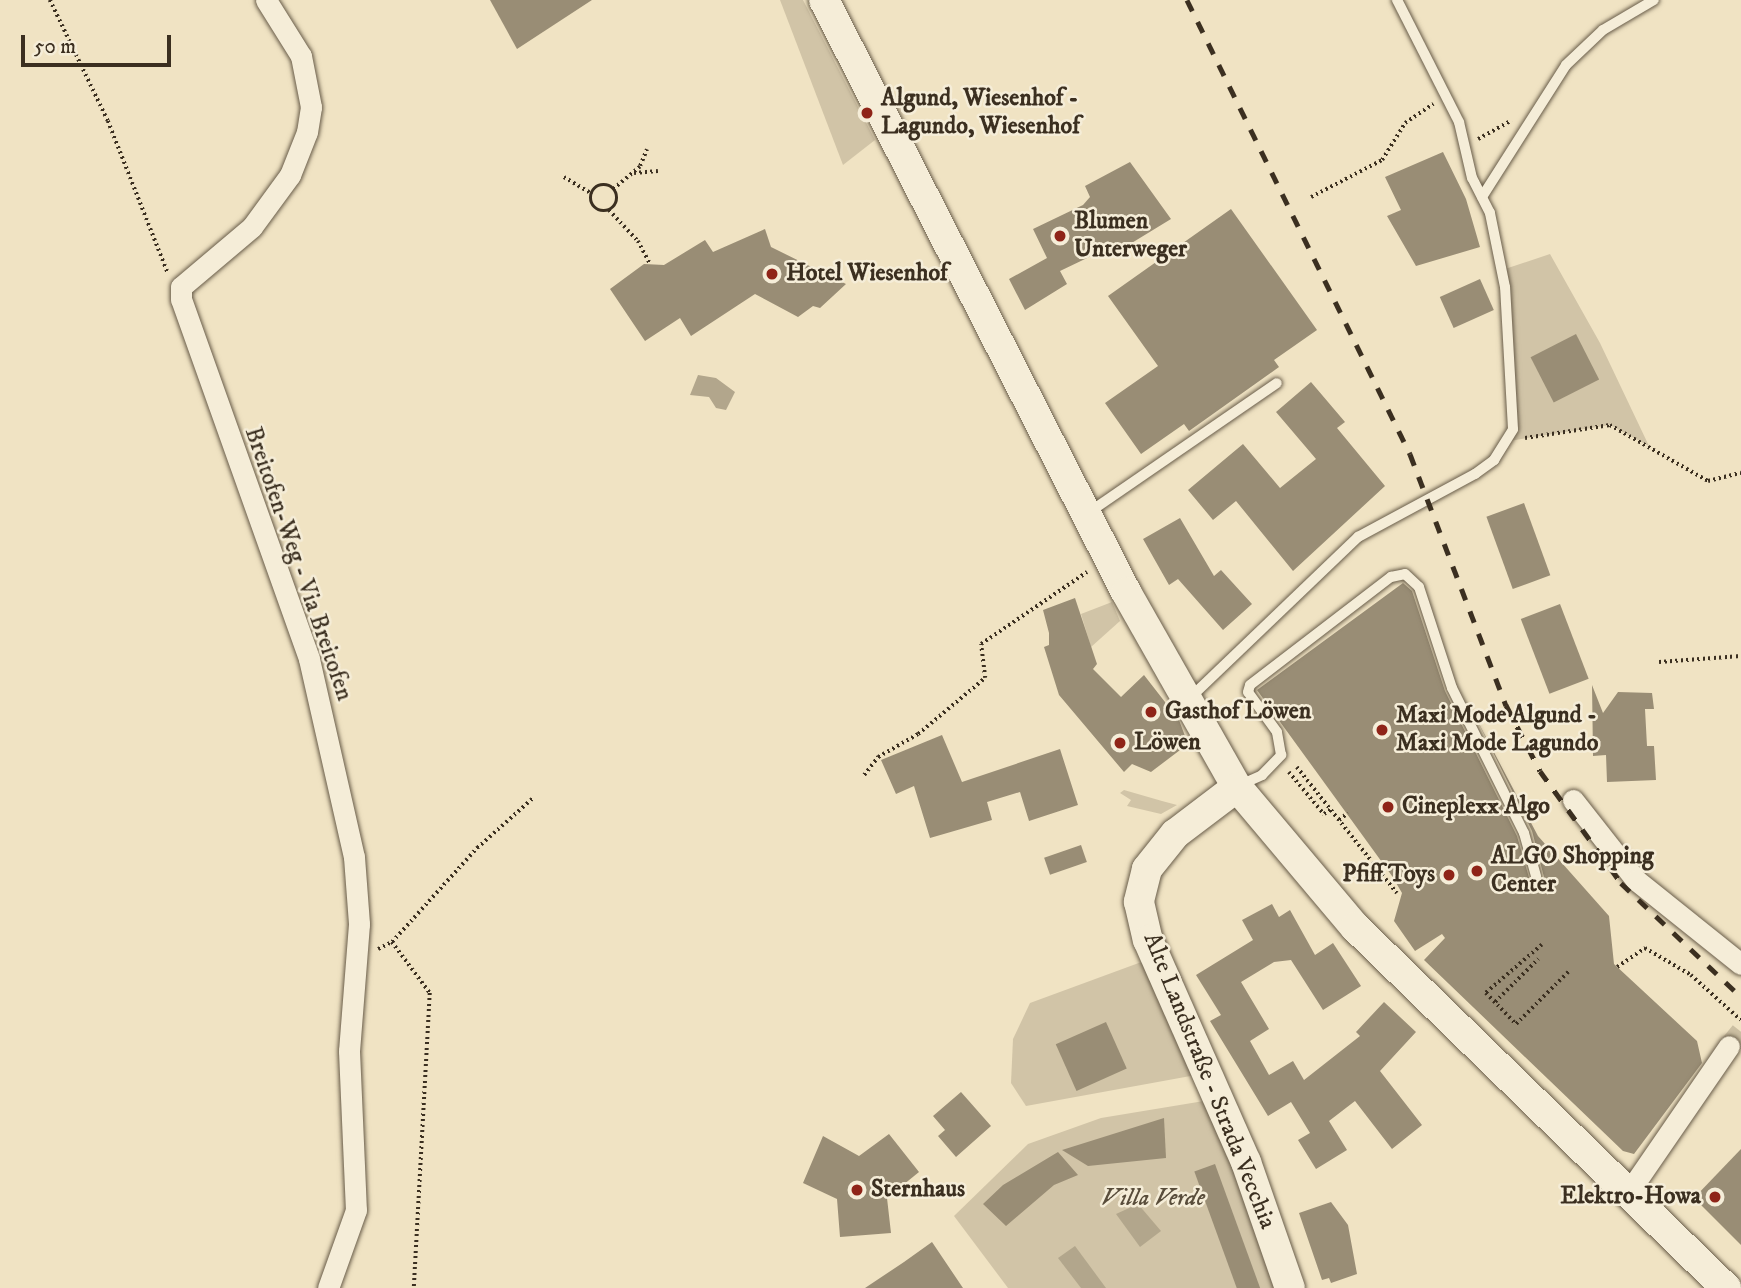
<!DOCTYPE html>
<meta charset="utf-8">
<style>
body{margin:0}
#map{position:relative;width:1741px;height:1288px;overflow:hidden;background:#f0e3c3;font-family:"IM FELL DW Pica",serif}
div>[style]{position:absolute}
.green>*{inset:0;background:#d1c4a7}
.water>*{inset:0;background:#b2a68c}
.building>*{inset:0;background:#998d75;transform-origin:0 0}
.minor-tunnel>*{height:21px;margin-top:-10.5px;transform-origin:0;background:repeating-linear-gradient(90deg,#ccbfa2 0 21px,transparent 0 31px)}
.path>*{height:3.5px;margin-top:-1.75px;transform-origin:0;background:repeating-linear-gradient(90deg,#3b2f20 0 2px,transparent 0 5.5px)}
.path>.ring{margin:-1.75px;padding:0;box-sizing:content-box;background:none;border:3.5px solid #3b2f20;border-radius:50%}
.roads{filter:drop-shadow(0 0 2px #685c49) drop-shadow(0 0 2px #685c49)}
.service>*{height:10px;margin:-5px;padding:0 5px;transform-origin:5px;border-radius:5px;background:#f5edd8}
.minor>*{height:21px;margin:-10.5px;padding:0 10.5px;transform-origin:10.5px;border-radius:10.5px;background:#f5edd8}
.secondary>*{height:30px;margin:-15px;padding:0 15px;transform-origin:15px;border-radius:15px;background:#f5edd8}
.rail>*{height:5px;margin-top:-2.5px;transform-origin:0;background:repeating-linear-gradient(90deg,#3b2f20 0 12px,transparent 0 24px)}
.dots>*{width:19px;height:19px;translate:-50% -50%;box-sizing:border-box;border:4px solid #f5edd8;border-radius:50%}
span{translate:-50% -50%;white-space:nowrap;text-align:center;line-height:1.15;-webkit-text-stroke:5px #f5edd8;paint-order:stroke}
.poi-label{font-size:24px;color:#3b2f20;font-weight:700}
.left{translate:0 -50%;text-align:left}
.right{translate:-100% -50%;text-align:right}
.street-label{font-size:24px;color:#3b2f20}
.park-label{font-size:24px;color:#594d3b;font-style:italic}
.scale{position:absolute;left:21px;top:35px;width:150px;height:32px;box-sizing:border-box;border:4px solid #3b2f20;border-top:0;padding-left:9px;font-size:21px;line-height:24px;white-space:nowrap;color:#3b2f20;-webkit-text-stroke:5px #f5edd8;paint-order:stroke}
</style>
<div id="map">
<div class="green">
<i style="clip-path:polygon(780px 0,803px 0,875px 140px,843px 165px)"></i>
<i style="clip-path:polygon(1550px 254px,1600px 343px,1649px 446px,1610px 425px,1509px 441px,1502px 270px)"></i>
<i style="clip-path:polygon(1112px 602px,1120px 621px,1091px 647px,1081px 614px)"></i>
<i style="clip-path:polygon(1124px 790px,1162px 801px,1177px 805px,1161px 814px,1127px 806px,1131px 800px,1120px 793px)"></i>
<i style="clip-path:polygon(1155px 957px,1207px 1073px,1026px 1106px,1011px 1083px,1013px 1039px,1030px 1003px)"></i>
<i style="clip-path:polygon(1210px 1100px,1281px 1288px,1008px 1288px,954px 1216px,1028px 1144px,1101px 1118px)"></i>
</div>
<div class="water">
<i style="clip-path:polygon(698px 375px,716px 378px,735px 392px,726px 410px,716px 408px,709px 397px,690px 395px)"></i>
<i style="clip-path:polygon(1138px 1204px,1161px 1231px,1140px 1247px,1116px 1214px)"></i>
<i style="clip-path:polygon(1075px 1246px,1106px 1288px,1081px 1288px,1058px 1258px)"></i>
</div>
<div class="building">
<i style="clip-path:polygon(490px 0,592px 0,517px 49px)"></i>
<i style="clip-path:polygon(1443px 152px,1466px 199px,1480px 247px,1416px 266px,1387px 216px,1401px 210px,1385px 177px)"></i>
<i style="clip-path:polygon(1130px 162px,1171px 219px,1112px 255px,1108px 248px,1060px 271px,1067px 284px,1025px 310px,1009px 279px,1047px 258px,1033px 229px,1083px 205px,1090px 197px,1085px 186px)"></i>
<i style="clip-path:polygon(1231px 209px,1317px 330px,1274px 360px,1279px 367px,1189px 431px,1184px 424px,1141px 454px,1105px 403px,1158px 366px,1108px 296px)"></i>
<i style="clip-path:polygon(765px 229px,771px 247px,846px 284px,820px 308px,813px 306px,798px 317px,755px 294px,691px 336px,680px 318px,645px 341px,610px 289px,644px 264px,664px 265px,705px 240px,713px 252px)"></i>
<i style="left:1480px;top:279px;width:34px;height:44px;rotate:66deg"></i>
<i style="left:1576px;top:334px;width:51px;height:51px;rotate:63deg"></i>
<i style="clip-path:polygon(1311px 382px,1345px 422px,1337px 428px,1385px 486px,1293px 571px,1236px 501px,1213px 520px,1188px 490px,1243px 444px,1280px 488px,1316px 459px,1276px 412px)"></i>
<i style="left:1524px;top:503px;width:77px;height:40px;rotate:70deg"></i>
<i style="clip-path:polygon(1180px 518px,1214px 576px,1221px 570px,1252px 604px,1223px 630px,1178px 579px,1169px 585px,1143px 539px)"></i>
<i style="clip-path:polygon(1403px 583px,1412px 591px,1445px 691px,1517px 836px,1530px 881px,1537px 884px,1544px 877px,1532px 831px,1477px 720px,1538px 836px,1609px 916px,1614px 964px,1697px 1041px,1702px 1063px,1634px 1154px,1623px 1151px,1424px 960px,1445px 938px,1442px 934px,1415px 951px,1394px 921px,1402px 893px,1392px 876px,1257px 690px)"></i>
<i style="clip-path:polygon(1075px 598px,1097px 664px,1093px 669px,1121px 697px,1144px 675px,1179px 720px,1188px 744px,1151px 772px,1132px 764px,1124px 772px,1059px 695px,1044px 647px,1049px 645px,1049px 633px,1043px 610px)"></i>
<i style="left:1560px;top:604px;width:80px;height:42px;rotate:69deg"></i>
<i style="clip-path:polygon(1592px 685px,1603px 713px,1618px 692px,1652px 693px,1654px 709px,1645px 709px,1647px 746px,1654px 746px,1656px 780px,1607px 782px,1606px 755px,1593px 756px)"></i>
<i style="clip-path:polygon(942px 735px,962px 782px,1060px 749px,1078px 805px,1029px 821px,1020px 792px,987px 802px,992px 820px,930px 838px,914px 786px,896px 794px,881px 760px)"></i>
<i style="left:1081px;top:845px;width:18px;height:39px;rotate:71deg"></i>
<i style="clip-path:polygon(1272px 904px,1279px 917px,1290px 910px,1315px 955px,1333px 943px,1361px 986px,1323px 1010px,1291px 960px,1274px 962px,1241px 982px,1269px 1029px,1250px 1041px,1269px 1075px,1293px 1061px,1304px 1080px,1360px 1036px,1356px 1032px,1384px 1002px,1416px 1032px,1380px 1071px,1422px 1125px,1392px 1149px,1355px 1101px,1329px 1121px,1347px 1150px,1316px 1169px,1298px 1140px,1310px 1133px,1291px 1102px,1268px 1116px,1210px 1021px,1221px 1015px,1196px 975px,1253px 940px,1242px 920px)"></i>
<i style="left:1106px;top:1022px;width:51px;height:55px;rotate:66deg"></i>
<i style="clip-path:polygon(961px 1092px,991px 1126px,956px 1157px,938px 1136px,945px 1130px,933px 1116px)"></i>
<i style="clip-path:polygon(1164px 1118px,1166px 1158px,1088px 1166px,1062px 1150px)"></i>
<i style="clip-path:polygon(889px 1134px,919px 1172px,887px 1198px,891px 1233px,840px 1237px,837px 1199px,803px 1183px,823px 1136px,859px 1156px)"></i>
<i style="clip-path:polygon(1741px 1149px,1741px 1245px,1694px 1198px)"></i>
<i style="clip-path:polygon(1058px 1152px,1078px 1175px,1054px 1185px,1006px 1226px,983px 1204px,1003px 1185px)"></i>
<i style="left:1215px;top:1164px;width:132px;height:22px;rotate:70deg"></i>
<i style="clip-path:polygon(1331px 1202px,1348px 1225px,1357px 1274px,1331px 1283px,1329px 1278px,1322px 1280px,1299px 1213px)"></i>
<i style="clip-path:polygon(932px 1242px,963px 1288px,865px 1288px,904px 1262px)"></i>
</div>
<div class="minor-tunnel">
<i style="left:1729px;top:1046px;width:19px;rotate:-51deg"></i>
</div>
<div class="path">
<i style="left:50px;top:0;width:134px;rotate:64.4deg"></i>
<i style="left:108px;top:121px;width:163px;rotate:68.5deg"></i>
<i style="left:1478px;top:139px;width:38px;rotate:-29deg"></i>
<i style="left:634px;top:173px;width:24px;rotate:-5deg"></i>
<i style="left:564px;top:177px;width:33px;rotate:31deg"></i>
<i class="ring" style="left:591px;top:185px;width:22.5px;height:22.5px"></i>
<i style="left:613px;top:189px;width:35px;rotate:-40deg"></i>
<i style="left:640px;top:166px;width:18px;rotate:-68deg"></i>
<i style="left:1311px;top:197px;width:80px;rotate:-27.5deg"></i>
<i style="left:1382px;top:160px;width:44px;rotate:-58.1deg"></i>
<i style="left:1405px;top:123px;width:34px;rotate:-34deg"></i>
<i style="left:609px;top:210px;width:42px;rotate:46.9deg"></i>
<i style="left:638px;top:241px;width:26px;rotate:62deg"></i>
<i style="left:1525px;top:438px;width:86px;rotate:-8.7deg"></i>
<i style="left:1610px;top:425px;width:113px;rotate:29.7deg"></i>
<i style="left:1708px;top:481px;width:34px;rotate:-14deg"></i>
<i style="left:1659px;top:662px;width:82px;rotate:-4.2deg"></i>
<i style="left:1297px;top:767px;width:161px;rotate:51.6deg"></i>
<i style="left:1289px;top:772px;width:55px;rotate:50.2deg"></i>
<i style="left:1324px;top:814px;width:9px;rotate:-36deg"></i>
<i style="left:864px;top:775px;width:23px;rotate:-52deg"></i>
<i style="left:878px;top:757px;width:46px;rotate:-29.9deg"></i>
<i style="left:918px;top:734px;width:87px;rotate:-39.9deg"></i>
<i style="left:985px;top:678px;width:34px;rotate:-97deg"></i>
<i style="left:981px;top:644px;width:128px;rotate:-34.2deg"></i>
<i style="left:1339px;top:820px;width:11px;rotate:-38deg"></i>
<i style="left:392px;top:942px;width:64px;rotate:53.3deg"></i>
<i style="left:430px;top:993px;width:295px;rotate:93.1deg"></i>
<i style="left:1542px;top:945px;width:74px;rotate:139.4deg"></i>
<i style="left:1486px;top:993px;width:43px;rotate:45.9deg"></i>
<i style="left:1516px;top:1024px;width:75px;rotate:-45deg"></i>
<i style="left:378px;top:949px;width:16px;rotate:-27deg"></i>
<i style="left:392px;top:942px;width:127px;rotate:-47.9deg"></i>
<i style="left:477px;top:848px;width:75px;rotate:-41.8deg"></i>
<i style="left:1617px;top:967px;width:34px;rotate:-34deg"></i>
<i style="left:1645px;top:948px;width:53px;rotate:30.4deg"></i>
<i style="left:1691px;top:975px;width:67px;rotate:42deg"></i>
<i style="left:1495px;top:1002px;width:61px;rotate:-45deg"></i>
</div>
<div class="roads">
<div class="service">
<i style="left:1482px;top:197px;width:156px;rotate:-57.5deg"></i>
<i style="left:1566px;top:65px;width:51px;rotate:-43.4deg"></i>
<i style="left:1603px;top:30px;width:59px;rotate:-30.5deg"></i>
<i style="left:1088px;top:513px;width:229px;rotate:-34.5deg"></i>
<i style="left:1190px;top:698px;width:233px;rotate:-43.8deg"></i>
<i style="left:1358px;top:537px;width:133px;rotate:-28.3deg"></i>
<i style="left:1475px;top:474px;width:24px;rotate:-36deg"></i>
<i style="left:1494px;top:460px;width:36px;rotate:-58deg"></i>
<i style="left:1513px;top:429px;width:142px;rotate:-93.2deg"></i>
<i style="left:1505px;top:287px;width:76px;rotate:-101.5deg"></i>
<i style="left:1490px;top:213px;width:39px;rotate:-117deg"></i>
<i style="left:1472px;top:178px;width:57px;rotate:-103.1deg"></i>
<i style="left:1459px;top:122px;width:137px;rotate:-116.9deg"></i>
<i style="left:1240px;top:785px;width:24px;rotate:-24deg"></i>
<i style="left:1262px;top:775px;width:28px;rotate:-46deg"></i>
<i style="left:1281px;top:755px;width:23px;rotate:-100deg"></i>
<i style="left:1277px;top:732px;width:49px;rotate:-125.9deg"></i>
<i style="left:1248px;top:692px;width:7px;rotate:-74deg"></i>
<i style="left:1250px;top:685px;width:178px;rotate:-37.5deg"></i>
<i style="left:1391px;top:577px;width:14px;rotate:-12deg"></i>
<i style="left:1405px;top:574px;width:19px;rotate:43deg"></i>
<i style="left:1419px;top:587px;width:106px;rotate:71.9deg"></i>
<i style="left:1452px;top:688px;width:162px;rotate:63.6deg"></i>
<i style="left:1524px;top:833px;width:45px;rotate:74.4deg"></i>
</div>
<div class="minor">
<i style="left:266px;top:0;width:66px;rotate:58deg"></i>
<i style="left:301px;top:56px;width:52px;rotate:78.9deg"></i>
<i style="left:311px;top:107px;width:25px;rotate:99deg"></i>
<i style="left:307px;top:132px;width:46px;rotate:111.6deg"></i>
<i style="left:290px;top:175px;width:64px;rotate:126.2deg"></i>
<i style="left:252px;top:227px;width:93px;rotate:139.8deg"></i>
<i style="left:181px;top:287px;width:12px;rotate:90deg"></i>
<i style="left:181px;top:299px;width:382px;rotate:70.4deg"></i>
<i style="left:309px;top:659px;width:203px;rotate:77.2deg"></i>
<i style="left:354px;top:857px;width:67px;rotate:85.7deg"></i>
<i style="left:359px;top:924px;width:127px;rotate:94.5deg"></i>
<i style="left:349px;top:1051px;width:159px;rotate:87.5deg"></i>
<i style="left:356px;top:1210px;width:83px;rotate:109.7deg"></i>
<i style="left:1573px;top:800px;width:102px;rotate:51.8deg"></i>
<i style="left:1636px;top:880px;width:134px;rotate:38.7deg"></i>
<i style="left:1628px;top:1193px;width:178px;rotate:-55.5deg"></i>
</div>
<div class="secondary">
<i style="left:824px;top:0;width:665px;rotate:62.97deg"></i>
<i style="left:1126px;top:592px;width:224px;rotate:60.4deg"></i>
<i style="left:1237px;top:787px;width:183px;rotate:49.9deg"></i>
<i style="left:1355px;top:927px;width:518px;rotate:44.22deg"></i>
<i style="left:1237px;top:787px;width:78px;rotate:142.8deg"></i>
<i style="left:1175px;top:834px;width:45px;rotate:128.7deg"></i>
<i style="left:1147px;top:869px;width:34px;rotate:104deg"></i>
<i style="left:1139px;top:902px;width:39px;rotate:77deg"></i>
<i style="left:1148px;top:940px;width:243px;rotate:66.2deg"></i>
<i style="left:1246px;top:1162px;width:133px;rotate:70.8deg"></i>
</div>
</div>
<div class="rail">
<i style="left:1187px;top:0;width:506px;rotate:63.84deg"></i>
<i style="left:1410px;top:454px;width:269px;rotate:69.1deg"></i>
<i style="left:1506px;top:705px;width:74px;rotate:62.7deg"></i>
<i style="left:1540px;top:771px;width:138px;rotate:54.1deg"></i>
<i style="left:1621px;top:883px;width:166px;rotate:43.5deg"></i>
</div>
<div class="dots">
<i style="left:867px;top:113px;background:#8f2418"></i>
<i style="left:1060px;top:236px;background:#8f2418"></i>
<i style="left:772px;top:274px;background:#8f2418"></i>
<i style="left:1151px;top:712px;background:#8f2418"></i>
<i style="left:1382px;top:730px;background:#8f2418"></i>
<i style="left:1120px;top:743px;background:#8f2418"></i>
<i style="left:1388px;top:807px;background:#8f2418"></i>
<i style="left:1477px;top:871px;background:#8f2418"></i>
<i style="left:1449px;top:875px;background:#8f2418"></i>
<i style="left:857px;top:1190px;background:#8f2418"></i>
<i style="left:1715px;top:1197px;background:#8f2418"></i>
</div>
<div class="poi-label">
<span class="left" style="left:881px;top:113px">Algund, Wiesenhof -<br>Lagundo, Wiesenhof</span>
<span class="left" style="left:1074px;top:236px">Blumen<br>Unterweger</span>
<span class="left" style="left:786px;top:274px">Hotel Wiesenhof</span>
<span class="left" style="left:1165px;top:712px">Gasthof Löwen</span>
<span class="left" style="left:1396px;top:730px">Maxi Mode Algund -<br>Maxi Mode Lagundo</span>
<span class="left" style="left:1134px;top:743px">Löwen</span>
<span class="left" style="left:1402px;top:807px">Cineplexx Algo</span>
<span class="left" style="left:1491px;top:871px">ALGO Shopping<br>Center</span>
<span class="right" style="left:1435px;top:875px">Pfiff Toys</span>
<span class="left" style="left:871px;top:1190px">Sternhaus</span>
<span class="right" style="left:1701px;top:1197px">Elektro-Howa</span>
</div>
<div class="street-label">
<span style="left:298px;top:564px;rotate:71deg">Breitofen-Weg - Via Breitofen</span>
<span style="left:1209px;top:1081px;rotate:68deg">Alte Landstraße - Strada Vecchia</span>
</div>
<div class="park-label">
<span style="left:1153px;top:1199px">Villa Verde</span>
</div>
<div class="scale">50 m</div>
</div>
